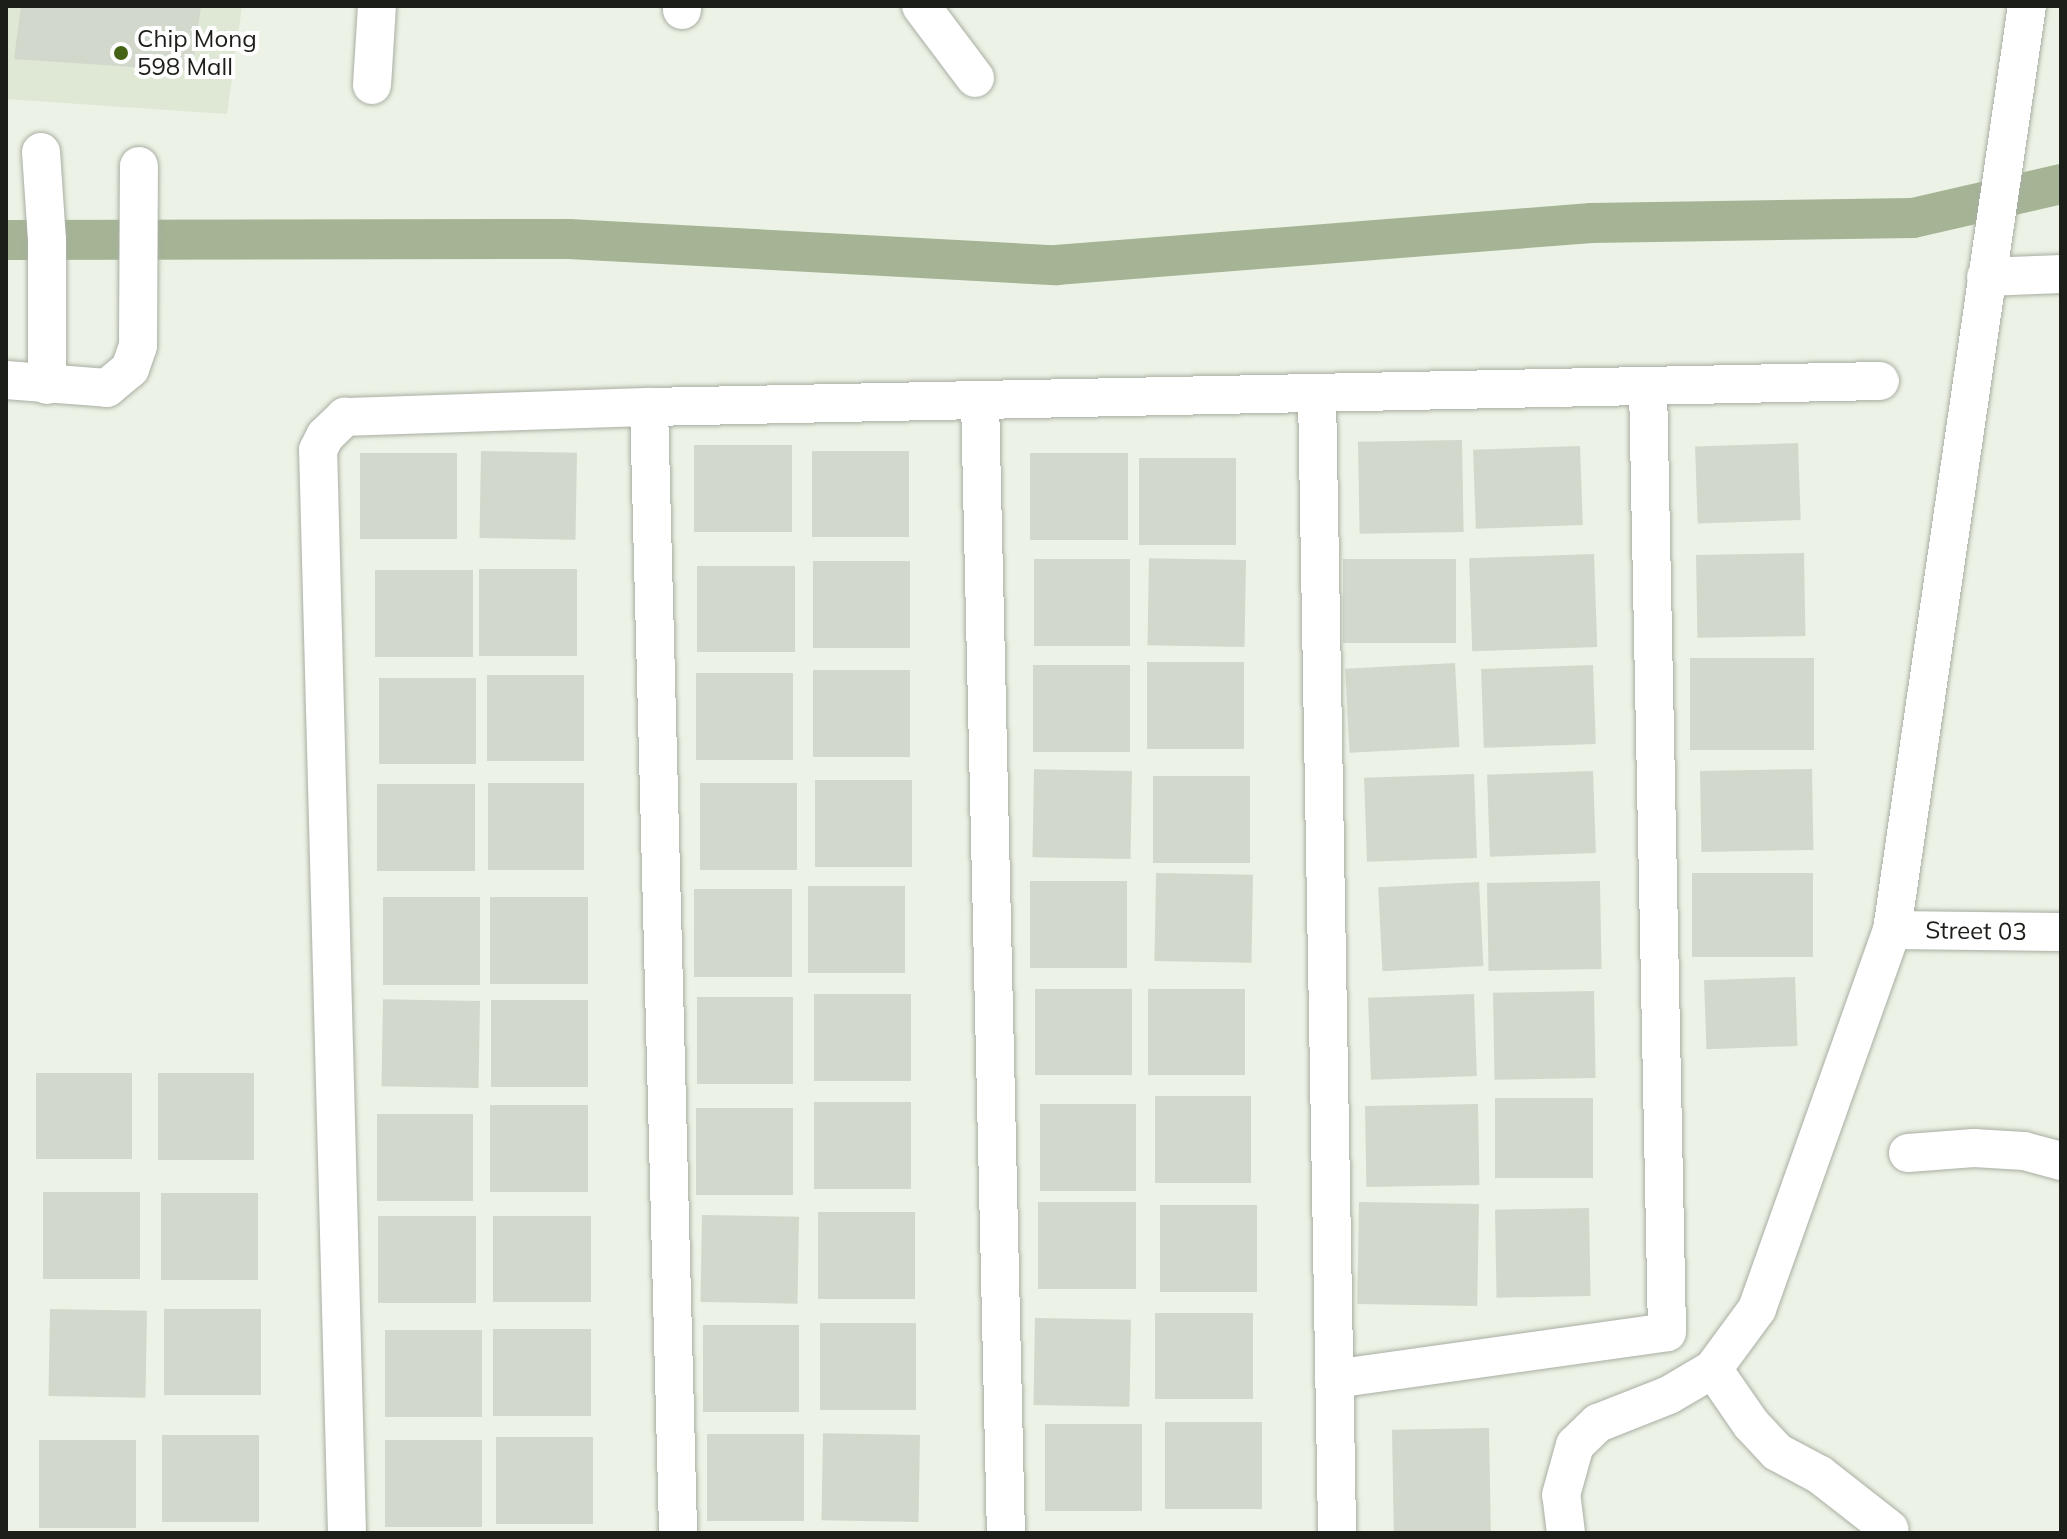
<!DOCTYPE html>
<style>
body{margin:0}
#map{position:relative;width:2067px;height:1539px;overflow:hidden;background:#ecf2e5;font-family:Mulish,sans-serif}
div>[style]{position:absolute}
.built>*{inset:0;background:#dee8d4}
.canal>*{height:40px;margin:-20px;padding:0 20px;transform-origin:20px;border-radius:20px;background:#a5b495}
.building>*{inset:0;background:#d2d8cb;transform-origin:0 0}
.roads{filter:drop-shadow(0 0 2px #a8aea2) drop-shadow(0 0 2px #a8aea2)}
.minor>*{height:38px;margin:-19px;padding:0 19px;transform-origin:19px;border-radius:19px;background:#fff}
.dots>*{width:22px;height:22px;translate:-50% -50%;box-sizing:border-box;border:4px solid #fff;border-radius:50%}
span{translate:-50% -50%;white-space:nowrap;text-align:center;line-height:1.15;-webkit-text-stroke:8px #fff;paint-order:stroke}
.poi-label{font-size:24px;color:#1c1e19}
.left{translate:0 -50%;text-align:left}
.street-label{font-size:24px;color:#1c1e19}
.frame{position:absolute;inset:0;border:8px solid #1c1e19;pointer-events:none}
</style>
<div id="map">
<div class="built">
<i style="clip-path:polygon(6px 6px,242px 6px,227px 114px,6px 99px)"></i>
</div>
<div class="canal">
<i style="left:6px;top:240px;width:563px;rotate:-0.1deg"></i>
<i style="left:569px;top:239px;width:488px;rotate:3.1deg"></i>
<i style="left:1056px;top:265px;width:537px;rotate:-4.49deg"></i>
<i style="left:1591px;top:223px;width:322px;rotate:-0.9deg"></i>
<i style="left:1913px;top:218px;width:152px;rotate:-12.9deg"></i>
</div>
<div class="building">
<i style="clip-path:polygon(21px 6px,201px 6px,192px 71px,14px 59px)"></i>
<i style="left:1462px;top:440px;width:92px;height:104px;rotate:89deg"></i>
<i style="left:1798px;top:443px;width:77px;height:103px;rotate:88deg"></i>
<i style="left:694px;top:445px;width:98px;height:87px"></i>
<i style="left:1580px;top:446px;width:79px;height:107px;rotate:88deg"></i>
<i style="left:481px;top:451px;width:96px;height:87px;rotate:1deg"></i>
<i style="left:812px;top:451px;width:97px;height:86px"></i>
<i style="left:360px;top:453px;width:97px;height:86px"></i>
<i style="left:1030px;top:453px;width:98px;height:87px"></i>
<i style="left:1139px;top:458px;width:97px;height:87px"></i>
<i style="left:1804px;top:553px;width:83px;height:108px;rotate:89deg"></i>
<i style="left:1594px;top:554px;width:93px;height:125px;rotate:88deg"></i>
<i style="left:1034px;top:559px;width:96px;height:87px"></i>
<i style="left:1343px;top:559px;width:113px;height:84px"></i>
<i style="left:1246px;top:560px;width:87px;height:97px;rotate:91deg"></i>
<i style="left:813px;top:561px;width:97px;height:87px"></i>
<i style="left:697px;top:566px;width:98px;height:86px"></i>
<i style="left:479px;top:569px;width:98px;height:87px"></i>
<i style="left:375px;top:570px;width:98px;height:87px"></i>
<i style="left:1690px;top:658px;width:124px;height:92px"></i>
<i style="left:1147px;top:662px;width:97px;height:87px"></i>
<i style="left:1455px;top:663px;width:84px;height:110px;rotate:87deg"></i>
<i style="left:1033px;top:665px;width:97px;height:87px"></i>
<i style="left:1593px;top:665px;width:79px;height:112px;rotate:88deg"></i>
<i style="left:813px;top:670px;width:97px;height:87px"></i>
<i style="left:696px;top:673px;width:97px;height:87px"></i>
<i style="left:487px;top:675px;width:97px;height:86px"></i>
<i style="left:379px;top:678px;width:97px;height:86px"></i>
<i style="left:1812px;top:769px;width:81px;height:112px;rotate:89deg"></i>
<i style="left:1132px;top:771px;width:88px;height:98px;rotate:91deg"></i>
<i style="left:1593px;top:771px;width:82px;height:106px;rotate:88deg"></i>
<i style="left:1474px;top:774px;width:84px;height:110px;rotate:88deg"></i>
<i style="left:1153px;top:776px;width:97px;height:87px"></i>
<i style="left:815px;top:780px;width:97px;height:87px"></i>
<i style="left:488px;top:783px;width:96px;height:87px"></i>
<i style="left:700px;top:783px;width:97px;height:87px"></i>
<i style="left:377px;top:784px;width:98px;height:87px"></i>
<i style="left:1156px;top:873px;width:97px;height:88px;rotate:1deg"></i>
<i style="left:1813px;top:873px;width:84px;height:121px;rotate:90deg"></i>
<i style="left:1030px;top:881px;width:97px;height:87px"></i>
<i style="left:1600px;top:881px;width:88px;height:113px;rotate:89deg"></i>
<i style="left:1479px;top:882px;width:84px;height:101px;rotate:87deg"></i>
<i style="left:808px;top:886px;width:97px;height:87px"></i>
<i style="left:694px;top:889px;width:98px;height:88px"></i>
<i style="left:480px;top:897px;width:88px;height:97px;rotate:90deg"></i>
<i style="left:490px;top:897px;width:98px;height:87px"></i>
<i style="left:1795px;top:977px;width:69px;height:91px;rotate:88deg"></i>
<i style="left:1035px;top:989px;width:97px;height:86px"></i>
<i style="left:1148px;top:989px;width:97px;height:86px"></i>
<i style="left:1594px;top:991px;width:87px;height:101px;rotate:89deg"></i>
<i style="left:814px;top:994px;width:97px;height:87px"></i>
<i style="left:1474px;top:994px;width:82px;height:106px;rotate:88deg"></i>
<i style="left:697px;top:997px;width:96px;height:87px"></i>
<i style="left:588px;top:1000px;width:87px;height:97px;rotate:90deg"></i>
<i style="left:480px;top:1001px;width:87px;height:97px;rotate:91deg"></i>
<i style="left:36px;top:1073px;width:96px;height:86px"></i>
<i style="left:158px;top:1073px;width:96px;height:87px"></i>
<i style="left:1155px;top:1096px;width:96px;height:87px"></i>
<i style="left:1593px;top:1098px;width:80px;height:98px;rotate:90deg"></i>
<i style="left:814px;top:1102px;width:97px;height:87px"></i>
<i style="left:1040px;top:1104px;width:96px;height:87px"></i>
<i style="left:1478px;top:1104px;width:81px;height:113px;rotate:89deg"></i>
<i style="left:490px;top:1105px;width:98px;height:87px"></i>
<i style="left:696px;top:1108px;width:97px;height:87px"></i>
<i style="left:377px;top:1114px;width:96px;height:87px"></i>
<i style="left:43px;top:1192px;width:97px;height:87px"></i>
<i style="left:161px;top:1193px;width:97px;height:87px"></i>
<i style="left:1038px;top:1202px;width:98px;height:87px"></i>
<i style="left:1359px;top:1202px;width:120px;height:102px;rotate:1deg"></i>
<i style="left:1160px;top:1205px;width:97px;height:87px"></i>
<i style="left:1589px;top:1208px;width:88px;height:94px;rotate:89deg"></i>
<i style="left:818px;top:1212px;width:97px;height:87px"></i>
<i style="left:702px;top:1215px;width:97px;height:87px;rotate:1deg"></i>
<i style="left:378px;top:1216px;width:98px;height:87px"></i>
<i style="left:493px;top:1216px;width:98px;height:86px"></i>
<i style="left:50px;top:1309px;width:97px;height:87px;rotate:1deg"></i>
<i style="left:164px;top:1309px;width:97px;height:86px"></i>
<i style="left:1155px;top:1313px;width:98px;height:86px"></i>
<i style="left:1035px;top:1318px;width:96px;height:87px;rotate:1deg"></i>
<i style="left:820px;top:1323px;width:96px;height:87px"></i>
<i style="left:703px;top:1325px;width:96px;height:87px"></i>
<i style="left:493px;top:1329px;width:98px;height:87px"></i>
<i style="left:385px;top:1330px;width:97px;height:87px"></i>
<i style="left:1165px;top:1422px;width:97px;height:87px"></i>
<i style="left:1045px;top:1424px;width:97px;height:87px"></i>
<i style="left:1489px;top:1428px;width:105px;height:97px;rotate:89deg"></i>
<i style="left:707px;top:1434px;width:97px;height:87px"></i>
<i style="left:162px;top:1435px;width:97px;height:87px"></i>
<i style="left:920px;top:1435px;width:87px;height:97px;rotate:91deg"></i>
<i style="left:496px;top:1437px;width:97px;height:87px"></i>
<i style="left:136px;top:1440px;width:88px;height:97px;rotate:90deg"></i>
<i style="left:385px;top:1440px;width:97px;height:87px"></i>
</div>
<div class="roads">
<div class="minor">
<i style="left:921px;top:6px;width:90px;rotate:53.1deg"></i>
<i style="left:682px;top:10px;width:4px;rotate:-90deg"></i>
<i style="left:372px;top:85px;width:79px;rotate:-86.4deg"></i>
<i style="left:41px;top:152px;width:88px;rotate:86.1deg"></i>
<i style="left:47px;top:240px;width:145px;rotate:90deg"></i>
<i style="left:1986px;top:277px;width:75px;rotate:-2.3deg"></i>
<i style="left:6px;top:380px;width:101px;rotate:4.5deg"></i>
<i style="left:107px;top:388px;width:30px;rotate:-40deg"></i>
<i style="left:130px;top:369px;width:24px;rotate:-71deg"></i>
<i style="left:138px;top:346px;width:180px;rotate:-89.7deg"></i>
<i style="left:1317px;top:394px;width:1139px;rotate:88.99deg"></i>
<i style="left:980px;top:400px;width:1133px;rotate:88.69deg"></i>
<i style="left:649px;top:407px;width:1126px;rotate:88.52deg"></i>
<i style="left:1892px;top:930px;width:169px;rotate:0.7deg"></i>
<i style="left:1908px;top:1153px;width:66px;rotate:-4.3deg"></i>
<i style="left:1974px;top:1148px;width:50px;rotate:3.4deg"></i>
<i style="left:2024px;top:1151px;width:38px;rotate:15deg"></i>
<i style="left:1713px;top:1369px;width:67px;rotate:55.4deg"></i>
<i style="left:1751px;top:1424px;width:38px;rotate:47deg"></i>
<i style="left:1777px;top:1452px;width:49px;rotate:28.1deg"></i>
<i style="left:1820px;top:1475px;width:88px;rotate:38deg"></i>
<i style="left:1334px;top:1379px;width:336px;rotate:-8deg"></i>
<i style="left:1667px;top:1332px;width:945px;rotate:-91.15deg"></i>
<i style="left:347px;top:1533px;width:1083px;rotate:-91.53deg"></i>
<i style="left:318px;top:450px;width:16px;rotate:-63deg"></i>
<i style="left:325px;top:436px;width:28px;rotate:-44deg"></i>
<i style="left:345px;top:417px;width:304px;rotate:-1.9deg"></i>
<i style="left:649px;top:407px;width:1231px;rotate:-1.21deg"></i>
<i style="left:1566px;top:1533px;width:38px;rotate:-97deg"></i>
<i style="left:1561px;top:1495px;width:52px;rotate:-74.4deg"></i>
<i style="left:1575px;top:1445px;width:32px;rotate:-44deg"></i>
<i style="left:1598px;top:1423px;width:76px;rotate:-21.5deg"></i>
<i style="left:1669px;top:1395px;width:51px;rotate:-30.6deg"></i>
<i style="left:1713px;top:1369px;width:74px;rotate:-53.7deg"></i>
<i style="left:1757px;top:1309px;width:402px;rotate:-70.4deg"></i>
<i style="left:1892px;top:930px;width:934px;rotate:-81.69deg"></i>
</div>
</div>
<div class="dots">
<i style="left:121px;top:53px;background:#456215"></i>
</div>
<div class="poi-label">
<span class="left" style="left:137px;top:53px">Chip Mong<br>598 Mall</span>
</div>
<div class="street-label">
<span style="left:1976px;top:931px;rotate:1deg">Street 03</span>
</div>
<div class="frame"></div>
</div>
